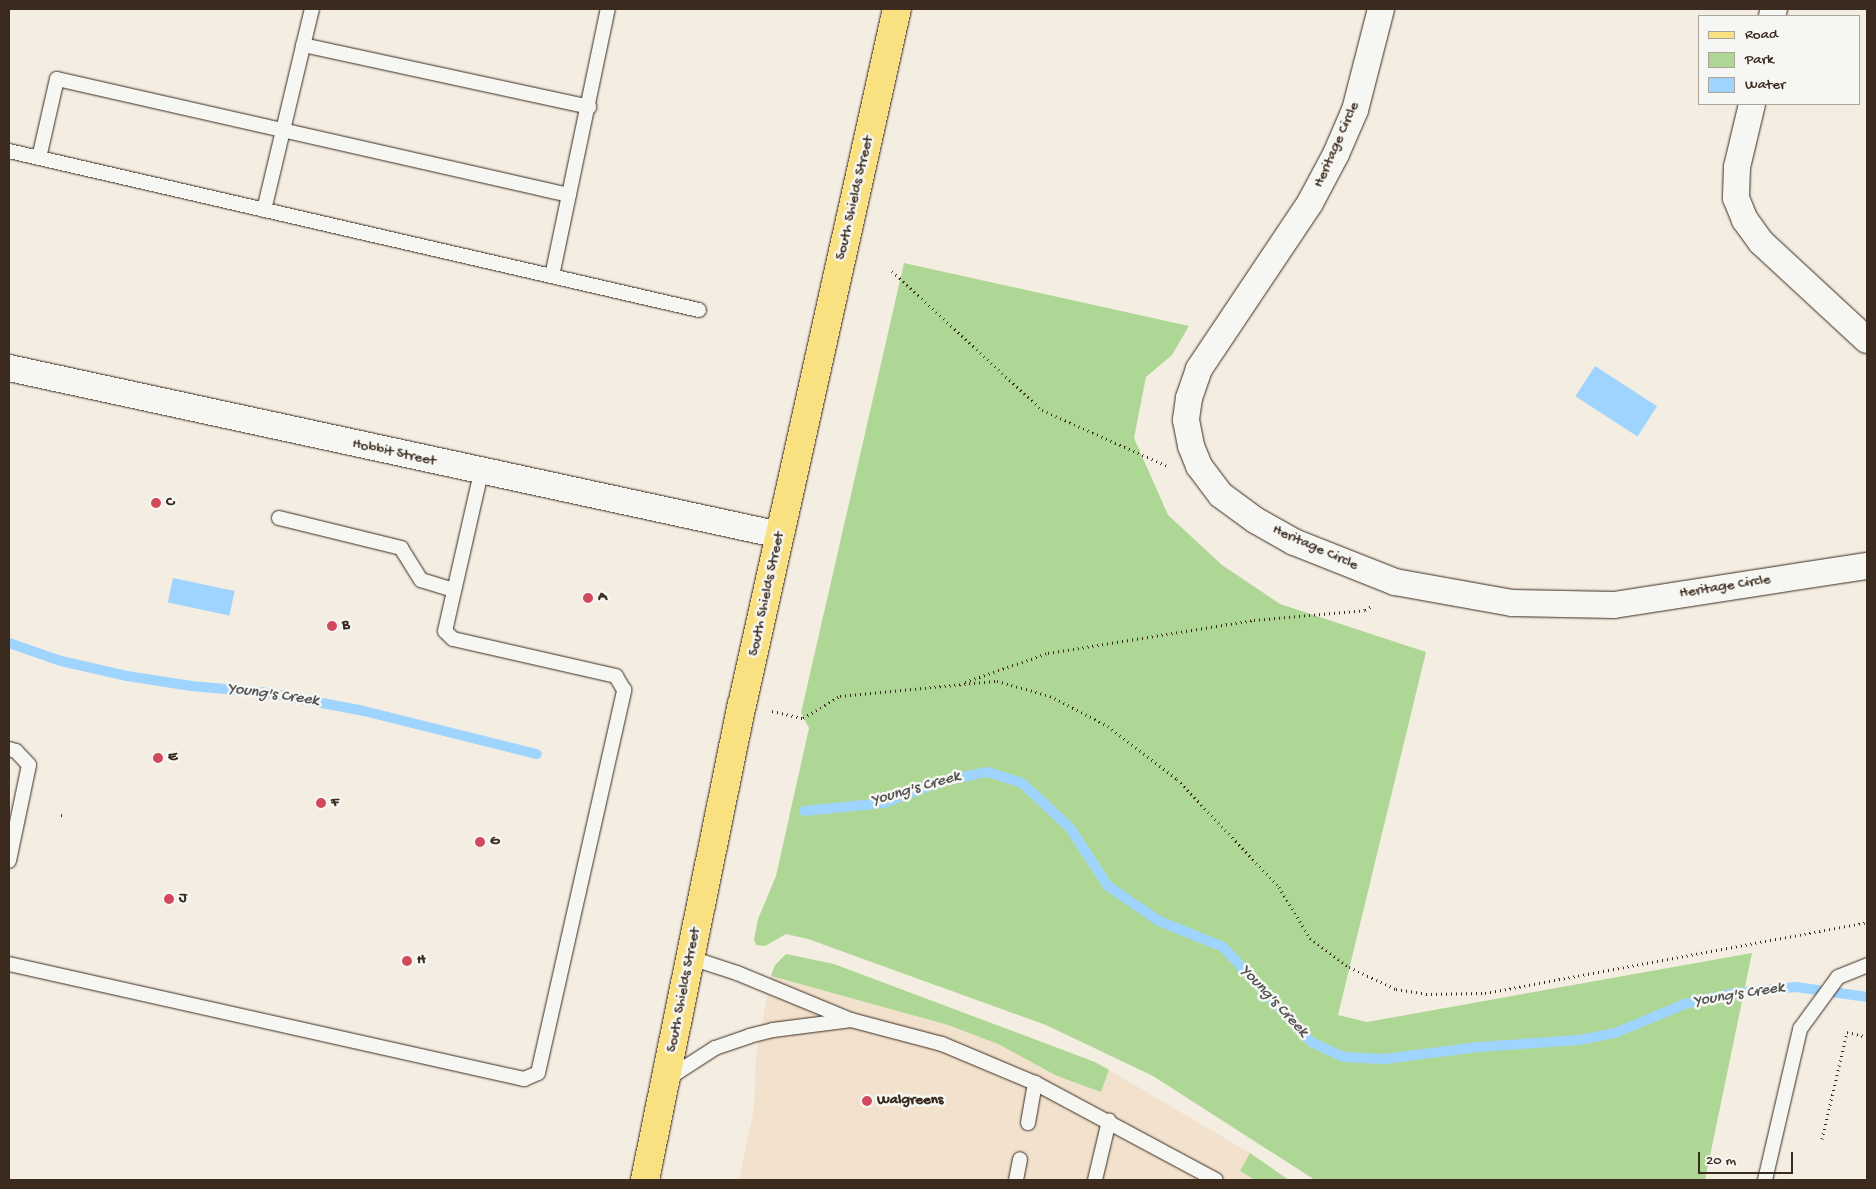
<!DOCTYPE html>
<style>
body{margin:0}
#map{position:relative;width:1876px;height:1189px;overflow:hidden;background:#f4ede1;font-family:"Gochi Hand",sans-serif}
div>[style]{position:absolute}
.built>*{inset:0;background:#f2e2cd}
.green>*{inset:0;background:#aed795}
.water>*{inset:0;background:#9fd4fe;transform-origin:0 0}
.stream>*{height:10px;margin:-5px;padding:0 5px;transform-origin:5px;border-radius:5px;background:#9fd4fe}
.path>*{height:3px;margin-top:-1.5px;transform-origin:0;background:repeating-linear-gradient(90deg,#3b2a1e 0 1px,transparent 0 5px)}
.roads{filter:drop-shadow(0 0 1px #3b2a1e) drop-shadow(0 0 1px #3b2a1e)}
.lane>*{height:14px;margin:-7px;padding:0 7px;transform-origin:7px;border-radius:7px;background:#f6f6f2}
.street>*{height:26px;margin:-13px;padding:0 13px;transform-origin:13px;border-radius:13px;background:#f6f6f2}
.primary>*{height:28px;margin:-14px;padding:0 14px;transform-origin:14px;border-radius:14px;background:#f9e181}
.dots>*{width:14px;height:14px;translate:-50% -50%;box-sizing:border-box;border:2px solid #f6f6f2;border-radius:50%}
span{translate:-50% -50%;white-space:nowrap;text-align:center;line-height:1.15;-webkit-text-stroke:5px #f6f6f2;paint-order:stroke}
.street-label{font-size:15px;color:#3b2a1e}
.poi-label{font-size:15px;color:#3b2a1e;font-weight:700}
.left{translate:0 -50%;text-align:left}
.water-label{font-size:16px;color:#545456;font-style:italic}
.frame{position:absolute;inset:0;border:10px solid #3b2a1e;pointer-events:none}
.legend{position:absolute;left:1698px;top:15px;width:162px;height:90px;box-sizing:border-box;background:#f6f6f2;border:1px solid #aba49d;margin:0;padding:6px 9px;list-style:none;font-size:15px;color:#3b2a1e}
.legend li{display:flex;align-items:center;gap:10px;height:25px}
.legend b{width:25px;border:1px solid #aba49d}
.scale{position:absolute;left:1698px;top:1152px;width:95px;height:22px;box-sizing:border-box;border:2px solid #3b2a1e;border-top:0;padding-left:6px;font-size:15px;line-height:18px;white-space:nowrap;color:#3b2a1e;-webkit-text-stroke:4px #f6f6f2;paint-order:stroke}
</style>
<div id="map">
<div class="built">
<i style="clip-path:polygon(771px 976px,948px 1025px,998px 1044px,1057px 1076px,1101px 1092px,1109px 1070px,1250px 1153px,1241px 1171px,1255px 1180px,739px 1180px,754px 1109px,756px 1055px)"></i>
</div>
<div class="green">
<i style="clip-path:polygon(904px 263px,1189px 326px,1172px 355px,1146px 377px,1134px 438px,1168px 515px,1222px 565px,1280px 604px,1426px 652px,1338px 1015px,1367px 1022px,1752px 953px,1705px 1180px,1315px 1180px,1153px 1076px,1046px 1025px,808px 939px,786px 934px,765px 946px,756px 945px,754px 940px,758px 919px,776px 876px,809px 728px,801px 713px)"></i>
<i style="clip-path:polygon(786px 954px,834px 964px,1095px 1062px,1109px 1070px,1101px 1092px,1057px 1076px,998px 1044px,948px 1025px,771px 976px,775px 965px)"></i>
<i style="clip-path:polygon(1250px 1153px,1273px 1169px,1289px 1180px,1255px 1180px,1240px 1171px)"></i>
</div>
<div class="water">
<i style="left:1595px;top:366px;width:74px;height:36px;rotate:33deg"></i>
<i style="left:173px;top:578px;width:63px;height:25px;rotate:12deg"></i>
</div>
<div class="stream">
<i style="left:9px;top:643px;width:55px;rotate:19.1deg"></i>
<i style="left:61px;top:661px;width:68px;rotate:12.8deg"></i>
<i style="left:127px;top:676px;width:65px;rotate:8.9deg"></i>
<i style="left:191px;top:686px;width:78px;rotate:5.1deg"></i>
<i style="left:269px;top:693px;width:97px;rotate:10.7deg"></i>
<i style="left:364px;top:711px;width:178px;rotate:14deg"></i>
<i style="left:804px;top:811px;width:80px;rotate:-5.7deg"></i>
<i style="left:884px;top:803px;width:62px;rotate:-20.8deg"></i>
<i style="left:942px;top:781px;width:47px;rotate:-11.1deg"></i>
<i style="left:988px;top:772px;width:36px;rotate:18deg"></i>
<i style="left:1022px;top:783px;width:66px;rotate:43.2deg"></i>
<i style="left:1070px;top:828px;width:69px;rotate:56.8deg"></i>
<i style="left:1108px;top:886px;width:62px;rotate:34.5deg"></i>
<i style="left:1159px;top:921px;width:69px;rotate:22.1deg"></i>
<i style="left:1223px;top:947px;width:129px;rotate:47.2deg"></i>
<i style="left:1311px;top:1042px;width:35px;rotate:25deg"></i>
<i style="left:1343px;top:1057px;width:41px;rotate:2.8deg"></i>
<i style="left:1384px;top:1059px;width:95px;rotate:-7.3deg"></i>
<i style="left:1478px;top:1047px;width:101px;rotate:-4deg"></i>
<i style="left:1579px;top:1040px;width:37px;rotate:-11deg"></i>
<i style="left:1615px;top:1033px;width:76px;rotate:-22.5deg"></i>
<i style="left:1685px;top:1004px;width:51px;rotate:-12.4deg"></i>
<i style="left:1735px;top:993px;width:61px;rotate:-5.6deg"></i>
<i style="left:1796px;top:987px;width:72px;rotate:8deg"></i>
</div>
<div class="path">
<i style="left:892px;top:271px;width:205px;rotate:42.8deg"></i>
<i style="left:1042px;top:410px;width:137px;rotate:24.1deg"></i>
<i style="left:965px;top:682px;width:88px;rotate:-19.3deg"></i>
<i style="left:1048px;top:653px;width:209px;rotate:-9.1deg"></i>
<i style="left:1254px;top:620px;width:111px;rotate:-5.1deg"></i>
<i style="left:1365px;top:610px;width:8px;rotate:-30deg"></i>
<i style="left:772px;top:711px;width:32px;rotate:13deg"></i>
<i style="left:803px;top:718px;width:43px;rotate:-30.7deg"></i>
<i style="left:840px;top:696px;width:158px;rotate:-5.5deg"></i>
<i style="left:997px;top:681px;width:55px;rotate:15.8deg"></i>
<i style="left:1050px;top:696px;width:65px;rotate:27.3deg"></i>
<i style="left:1108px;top:726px;width:87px;rotate:37.5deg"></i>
<i style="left:1177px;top:779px;width:149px;rotate:46.6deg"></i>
<i style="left:1279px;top:887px;width:60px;rotate:58.7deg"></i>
<i style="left:1310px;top:938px;width:49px;rotate:36.6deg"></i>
<i style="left:1349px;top:967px;width:52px;rotate:25.1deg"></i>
<i style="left:1396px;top:989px;width:30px;rotate:9deg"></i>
<i style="left:1426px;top:994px;width:59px;rotate:-1deg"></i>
<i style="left:1485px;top:993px;width:389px;rotate:-10.5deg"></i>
<i style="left:61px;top:815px;width:5px;rotate:11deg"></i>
<i style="left:1822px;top:1139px;width:110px;rotate:-76.8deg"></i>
<i style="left:1847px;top:1032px;width:21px;rotate:14deg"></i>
</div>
<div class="roads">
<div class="lane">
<i style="left:303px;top:45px;width:293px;rotate:12.2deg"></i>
<i style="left:9px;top:151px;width:708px;rotate:12.98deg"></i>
<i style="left:39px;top:158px;width:81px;rotate:-77.2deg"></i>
<i style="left:57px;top:79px;width:525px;rotate:12.77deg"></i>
<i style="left:264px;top:210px;width:207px;rotate:-76.6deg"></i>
<i style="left:552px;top:276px;width:273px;rotate:-78.2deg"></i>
<i style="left:279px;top:518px;width:126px;rotate:13.8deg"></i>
<i style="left:401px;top:548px;width:38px;rotate:58deg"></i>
<i style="left:421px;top:580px;width:34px;rotate:17deg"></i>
<i style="left:9px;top:749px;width:7px;rotate:16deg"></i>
<i style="left:16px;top:751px;width:19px;rotate:47deg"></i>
<i style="left:29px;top:765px;width:98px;rotate:101.8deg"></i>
<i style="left:691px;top:958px;width:48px;rotate:18.1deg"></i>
<i style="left:737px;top:973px;width:123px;rotate:22.4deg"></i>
<i style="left:851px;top:1020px;width:94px;rotate:14.8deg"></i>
<i style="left:942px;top:1044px;width:101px;rotate:22.8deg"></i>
<i style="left:1035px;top:1083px;width:205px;rotate:28.2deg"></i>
<i style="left:9px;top:964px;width:528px;rotate:12.59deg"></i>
<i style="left:524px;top:1079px;width:15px;rotate:-23deg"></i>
<i style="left:538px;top:1073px;width:393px;rotate:-77.3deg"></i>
<i style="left:624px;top:690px;width:16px;rotate:-120deg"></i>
<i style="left:616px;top:676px;width:167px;rotate:-167.2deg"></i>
<i style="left:453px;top:639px;width:11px;rotate:-135deg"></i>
<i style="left:445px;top:631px;width:163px;rotate:-77.2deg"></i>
<i style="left:667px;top:1079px;width:57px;rotate:-32.9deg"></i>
<i style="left:715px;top:1048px;width:36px;rotate:-19deg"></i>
<i style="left:749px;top:1036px;width:25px;rotate:-14deg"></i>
<i style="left:773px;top:1030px;width:79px;rotate:-7.3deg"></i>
<i style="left:1028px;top:1123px;width:41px;rotate:-80.1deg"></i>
<i style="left:1016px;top:1180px;width:21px;rotate:-79deg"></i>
<i style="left:1095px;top:1180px;width:61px;rotate:-76.7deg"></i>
<i style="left:1765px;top:1180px;width:155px;rotate:-76.9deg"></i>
<i style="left:1800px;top:1029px;width:64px;rotate:-53.8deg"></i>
<i style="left:1838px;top:977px;width:31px;rotate:-22deg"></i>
</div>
<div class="street">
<i style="left:1381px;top:9px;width:104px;rotate:104.4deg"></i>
<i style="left:1355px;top:110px;width:48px;rotate:113.4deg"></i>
<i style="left:1336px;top:154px;width:55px;rotate:118deg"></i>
<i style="left:1310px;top:203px;width:200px;rotate:123.8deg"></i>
<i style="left:1199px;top:369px;width:31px;rotate:109deg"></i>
<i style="left:1189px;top:398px;width:22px;rotate:98deg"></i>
<i style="left:1186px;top:420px;width:26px;rotate:79deg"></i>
<i style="left:1191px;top:446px;width:22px;rotate:68deg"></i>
<i style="left:1199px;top:466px;width:36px;rotate:53deg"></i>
<i style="left:1221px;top:495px;width:42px;rotate:36.3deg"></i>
<i style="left:1255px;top:520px;width:45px;rotate:29.4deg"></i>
<i style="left:1294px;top:542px;width:109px;rotate:21.6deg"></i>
<i style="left:1395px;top:582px;width:119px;rotate:10.2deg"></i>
<i style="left:1512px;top:603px;width:102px;rotate:1.1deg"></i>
<i style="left:1614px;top:605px;width:256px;rotate:-8.8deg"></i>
<i style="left:1772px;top:16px;width:7px;rotate:-74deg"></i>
<i style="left:1752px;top:104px;width:65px;rotate:103.4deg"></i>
<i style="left:1737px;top:167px;width:31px;rotate:92deg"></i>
<i style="left:1736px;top:198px;width:24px;rotate:68deg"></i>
<i style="left:1745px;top:220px;width:27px;rotate:54deg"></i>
<i style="left:1761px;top:242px;width:144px;rotate:42.8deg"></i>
<i style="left:9px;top:368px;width:789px;rotate:12.22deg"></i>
</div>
<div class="primary">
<i style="left:645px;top:1180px;width:485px;rotate:-78.5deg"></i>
<i style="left:742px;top:705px;width:713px;rotate:-77.45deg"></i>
</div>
</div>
<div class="dots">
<i style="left:156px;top:503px;background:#d1495b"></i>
<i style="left:588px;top:598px;background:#d1495b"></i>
<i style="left:332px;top:626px;background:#d1495b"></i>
<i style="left:158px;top:758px;background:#d1495b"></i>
<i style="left:321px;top:803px;background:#d1495b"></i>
<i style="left:480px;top:842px;background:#d1495b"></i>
<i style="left:169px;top:899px;background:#d1495b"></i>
<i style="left:407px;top:961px;background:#d1495b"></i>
<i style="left:867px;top:1101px;background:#d1495b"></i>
</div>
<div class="street-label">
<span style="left:1337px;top:145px;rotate:-66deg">Heritage Circle</span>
<span style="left:855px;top:198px;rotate:-77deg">South Shields Street</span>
<span style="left:394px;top:453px;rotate:12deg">Hobbit Street</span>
<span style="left:1315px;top:548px;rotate:24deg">Heritage Circle</span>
<span style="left:1725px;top:587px;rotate:-9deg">Heritage Circle</span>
<span style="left:767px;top:594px;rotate:-78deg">South Shields Street</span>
<span style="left:684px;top:990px;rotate:-79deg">South Shields Street</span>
</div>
<div class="poi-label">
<span class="left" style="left:166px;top:503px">C</span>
<span class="left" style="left:598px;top:598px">A</span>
<span class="left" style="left:342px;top:626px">B</span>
<span class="left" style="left:168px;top:758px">E</span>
<span class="left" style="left:331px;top:803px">F</span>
<span class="left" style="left:490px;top:842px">G</span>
<span class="left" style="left:179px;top:899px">J</span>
<span class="left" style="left:417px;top:961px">H</span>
<span class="left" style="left:877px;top:1101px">Walgreens</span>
</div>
<div class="water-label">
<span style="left:273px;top:696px;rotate:8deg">Young's Creek</span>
<span style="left:916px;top:790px;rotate:-16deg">Young's Creek</span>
<span style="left:1739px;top:996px;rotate:-9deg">Young's Creek</span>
<span style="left:1273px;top:1002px;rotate:47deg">Young's Creek</span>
</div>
<div class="frame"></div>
<ul class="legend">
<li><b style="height:6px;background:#f9e181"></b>Road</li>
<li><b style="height:14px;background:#aed795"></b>Park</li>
<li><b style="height:14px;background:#9fd4fe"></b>Water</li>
</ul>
<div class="scale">20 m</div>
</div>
